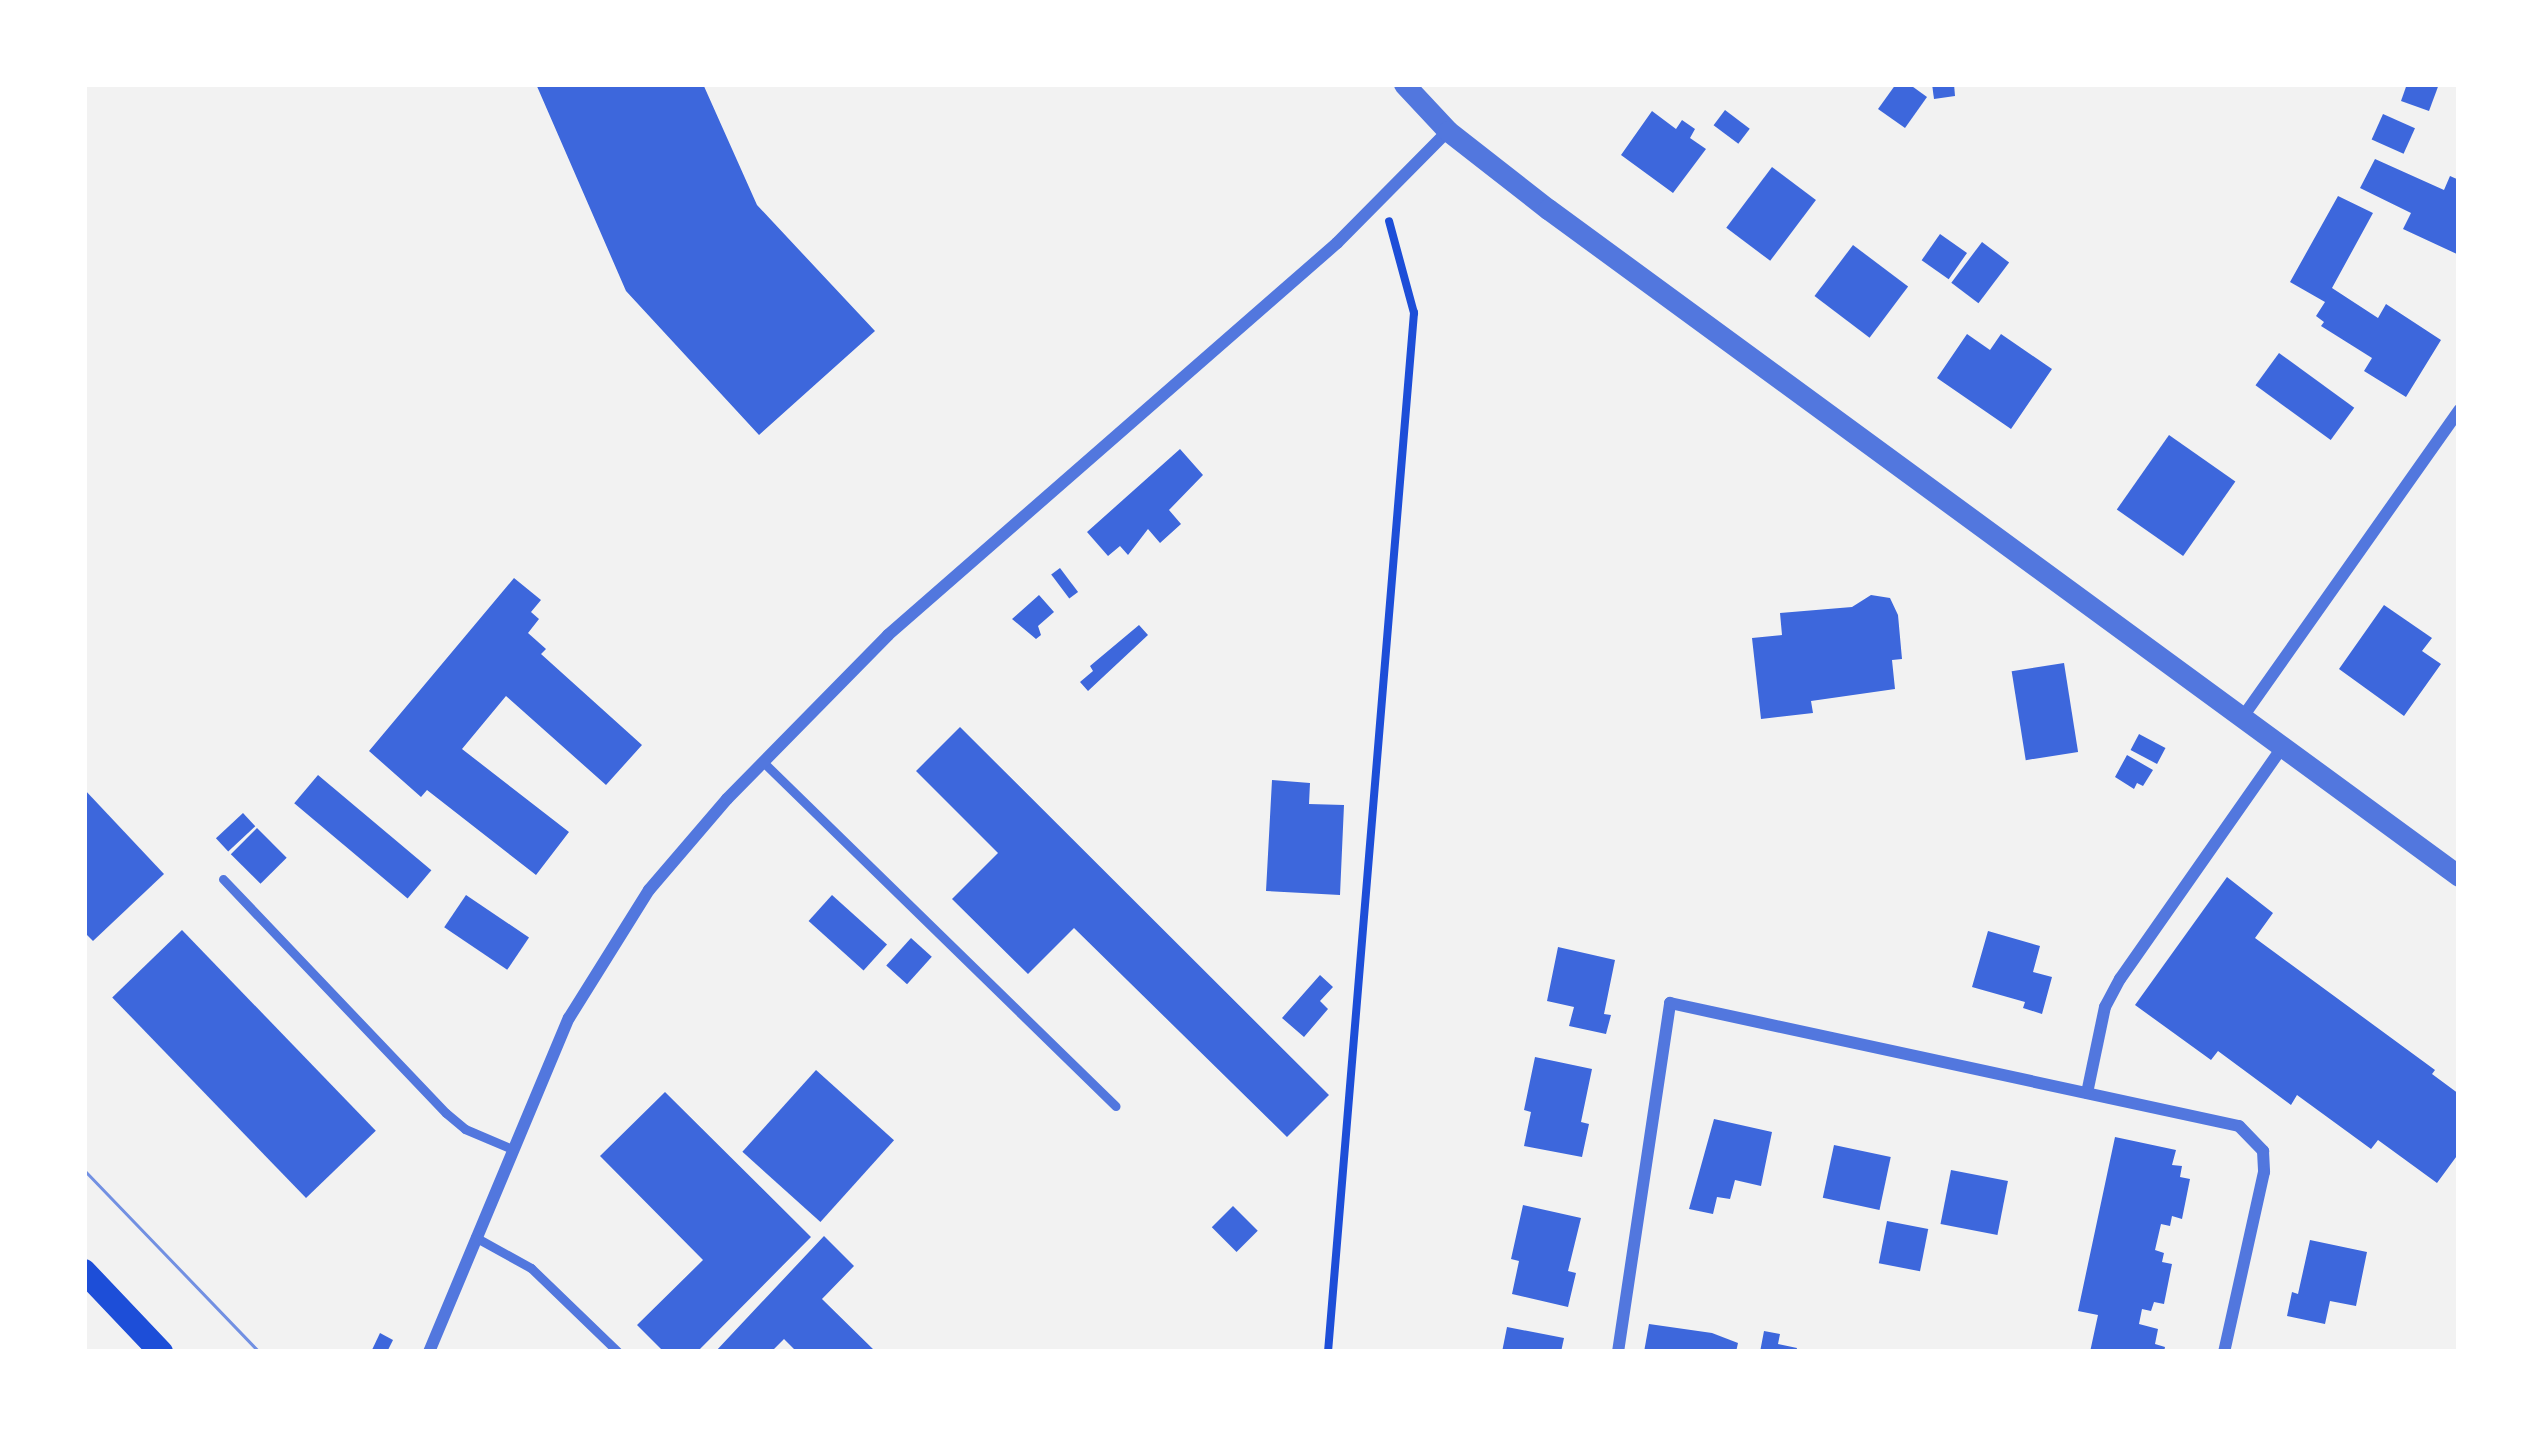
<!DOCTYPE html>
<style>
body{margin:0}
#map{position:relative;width:2543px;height:1436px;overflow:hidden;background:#f2f2f2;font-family:"IBM Plex Serif",serif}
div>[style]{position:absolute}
.building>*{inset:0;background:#3d67dc;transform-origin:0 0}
.path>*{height:8px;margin:-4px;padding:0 4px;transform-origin:4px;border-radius:4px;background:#1d4ed8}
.service>*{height:9px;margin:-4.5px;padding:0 4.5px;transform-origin:4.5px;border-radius:4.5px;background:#5277de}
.minor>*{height:12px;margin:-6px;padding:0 6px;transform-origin:6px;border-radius:6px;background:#5277de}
.tertiary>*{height:21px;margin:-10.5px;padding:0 10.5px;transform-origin:10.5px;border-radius:10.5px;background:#5277de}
.secondary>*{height:24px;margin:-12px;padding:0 12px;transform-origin:12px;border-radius:12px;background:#1d4ed8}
.tram>*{height:3px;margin:-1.5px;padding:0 1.5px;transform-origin:1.5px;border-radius:1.5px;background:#7290e2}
span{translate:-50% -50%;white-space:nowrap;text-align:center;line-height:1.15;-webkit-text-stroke:12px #fff;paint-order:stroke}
.frame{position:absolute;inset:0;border:87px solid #fff;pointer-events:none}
</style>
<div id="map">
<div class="building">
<i style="clip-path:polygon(536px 84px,703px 84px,757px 205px,875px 331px,759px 435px,626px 291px)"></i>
<i style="clip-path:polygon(1896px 84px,1909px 84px,1927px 97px,1905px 128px,1878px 109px)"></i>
<i style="clip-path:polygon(1932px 84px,1954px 84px,1955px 96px,1934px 99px)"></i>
<i style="clip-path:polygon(2407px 84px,2439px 84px,2429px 111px,2401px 101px)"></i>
<i style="left:1725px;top:110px;width:31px;height:19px;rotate:37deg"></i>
<i style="clip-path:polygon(1652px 111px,1676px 129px,1682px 120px,1695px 129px,1690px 138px,1706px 149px,1673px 193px,1621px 155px)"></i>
<i style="left:2383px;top:114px;width:35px;height:28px;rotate:24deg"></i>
<i style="clip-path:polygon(2375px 159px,2444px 190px,2450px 176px,2459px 180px,2459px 255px,2403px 229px,2411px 213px,2360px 188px)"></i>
<i style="left:1772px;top:167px;width:55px;height:76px;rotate:37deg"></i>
<i style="clip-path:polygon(2338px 196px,2373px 213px,2332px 288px,2378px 318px,2386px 304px,2441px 340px,2406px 397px,2364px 371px,2372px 358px,2321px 326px,2324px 322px,2316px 316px,2325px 302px,2290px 282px)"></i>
<i style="left:1940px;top:234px;width:33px;height:32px;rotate:35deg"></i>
<i style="left:1982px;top:242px;width:34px;height:51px;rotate:37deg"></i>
<i style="left:1853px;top:245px;width:69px;height:64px;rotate:37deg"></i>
<i style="clip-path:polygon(1967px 334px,1990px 350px,2001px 334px,2052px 369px,2011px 429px,1937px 378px)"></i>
<i style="left:2279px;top:353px;width:93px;height:40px;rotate:36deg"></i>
<i style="left:2169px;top:435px;width:81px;height:91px;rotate:35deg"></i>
<i style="clip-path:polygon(1180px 449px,1203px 475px,1169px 510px,1181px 524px,1160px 543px,1148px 529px,1128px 555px,1120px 546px,1108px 556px,1087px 532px)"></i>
<i style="left:1060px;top:568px;width:30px;height:11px;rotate:53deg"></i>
<i style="clip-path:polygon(514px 578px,541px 600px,531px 612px,539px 619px,528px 633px,546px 649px,541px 654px,642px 745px,606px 785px,506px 696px,462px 749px,569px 832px,536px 875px,427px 790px,421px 797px,369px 751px)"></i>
<i style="clip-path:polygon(1039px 595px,1054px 612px,1038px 626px,1041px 635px,1036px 639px,1012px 619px)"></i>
<i style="clip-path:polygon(1871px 595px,1890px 598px,1898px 615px,1902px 659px,1892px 660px,1895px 689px,1811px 701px,1813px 713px,1761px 719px,1752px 638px,1782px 635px,1780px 613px,1852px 607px)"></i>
<i style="clip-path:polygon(2384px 605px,2432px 638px,2422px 651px,2441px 664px,2404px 716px,2339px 669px)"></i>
<i style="clip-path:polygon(1139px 625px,1148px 635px,1088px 691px,1080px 682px,1093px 671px,1090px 666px)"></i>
<i style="left:2064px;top:663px;width:90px;height:53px;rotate:81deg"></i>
<i style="clip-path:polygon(960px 727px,1329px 1095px,1287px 1137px,1074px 928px,1028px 974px,952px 899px,998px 853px,916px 771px)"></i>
<i style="left:2139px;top:734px;width:30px;height:18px;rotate:28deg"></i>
<i style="clip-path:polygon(2127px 755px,2153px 770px,2143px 786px,2137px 783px,2134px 789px,2115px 777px)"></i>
<i style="left:318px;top:775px;width:148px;height:37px;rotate:40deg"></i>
<i style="clip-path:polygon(1272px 780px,1310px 783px,1309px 804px,1344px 805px,1340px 895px,1266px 891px)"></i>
<i style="clip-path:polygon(84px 789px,164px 874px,93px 941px,84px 932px)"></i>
<i style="left:243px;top:813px;width:18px;height:37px;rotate:47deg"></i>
<i style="left:257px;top:828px;width:42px;height:37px;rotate:45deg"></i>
<i style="clip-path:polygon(2227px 877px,2273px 913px,2255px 938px,2435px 1070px,2432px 1074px,2459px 1094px,2459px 1153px,2437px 1183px,2378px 1140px,2371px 1149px,2297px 1095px,2291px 1105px,2218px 1051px,2211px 1060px,2135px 1005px)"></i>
<i style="left:466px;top:895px;width:76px;height:39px;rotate:34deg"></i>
<i style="left:832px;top:895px;width:74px;height:35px;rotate:42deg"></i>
<i style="left:182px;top:930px;width:279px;height:97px;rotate:46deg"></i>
<i style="clip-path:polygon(1988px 931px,2040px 946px,2033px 972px,2052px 977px,2042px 1014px,2023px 1008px,2025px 1002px,1972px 987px)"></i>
<i style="left:911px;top:938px;width:28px;height:37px;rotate:42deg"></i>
<i style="clip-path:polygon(1558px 947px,1615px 960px,1604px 1014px,1611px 1015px,1606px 1034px,1569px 1026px,1574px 1007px,1547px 1001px)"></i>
<i style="clip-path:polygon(1320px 975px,1333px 987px,1320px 1001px,1328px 1009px,1304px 1037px,1282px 1018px)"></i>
<i style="clip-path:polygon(1535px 1057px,1592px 1069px,1581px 1122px,1589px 1124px,1582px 1157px,1524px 1146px,1531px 1112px,1524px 1110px)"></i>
<i style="left:816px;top:1070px;width:105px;height:110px;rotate:42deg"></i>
<i style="clip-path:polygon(665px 1092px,811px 1237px,697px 1352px,664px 1352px,637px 1325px,703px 1260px,600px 1156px)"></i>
<i style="clip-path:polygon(1714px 1119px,1772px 1132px,1761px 1186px,1735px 1180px,1730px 1199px,1717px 1197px,1713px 1214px,1689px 1209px)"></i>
<i style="clip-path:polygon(2115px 1137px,2176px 1150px,2172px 1165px,2182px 1166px,2180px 1177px,2190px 1179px,2182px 1219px,2172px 1216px,2170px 1226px,2161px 1224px,2155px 1250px,2164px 1253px,2162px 1262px,2172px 1264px,2164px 1304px,2154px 1302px,2151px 1311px,2142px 1309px,2139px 1324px,2158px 1329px,2155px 1344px,2165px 1347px,2164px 1352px,2090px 1352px,2098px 1315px,2078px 1311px)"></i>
<i style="left:1834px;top:1145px;width:58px;height:54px;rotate:12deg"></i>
<i style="left:1951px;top:1170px;width:58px;height:55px;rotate:11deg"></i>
<i style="clip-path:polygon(1523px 1205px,1581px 1218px,1568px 1271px,1576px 1273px,1568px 1307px,1512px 1294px,1519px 1261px,1511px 1259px)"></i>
<i style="left:1233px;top:1206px;width:35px;height:30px;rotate:45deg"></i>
<i style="left:1887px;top:1221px;width:42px;height:43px;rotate:11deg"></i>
<i style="clip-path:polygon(824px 1236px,854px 1266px,822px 1299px,876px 1352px,797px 1352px,784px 1339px,771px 1352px,715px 1352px)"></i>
<i style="clip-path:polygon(2310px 1240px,2367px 1252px,2356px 1306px,2330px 1301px,2325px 1324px,2287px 1316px,2292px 1292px,2298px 1294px)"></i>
<i style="clip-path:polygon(1649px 1324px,1712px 1333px,1738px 1343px,1736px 1352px,1644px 1352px)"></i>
<i style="clip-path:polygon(1507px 1327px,1564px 1338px,1561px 1352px,1502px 1352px)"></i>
<i style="clip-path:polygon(1764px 1331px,1780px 1334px,1778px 1344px,1797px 1348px,1796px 1352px,1760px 1352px)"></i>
<i style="clip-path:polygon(380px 1333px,393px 1340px,387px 1352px,371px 1352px)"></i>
</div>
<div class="path">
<i style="left:1328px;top:1352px;width:1043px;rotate:-85.27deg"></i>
<i style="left:1414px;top:313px;width:95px;rotate:-105.2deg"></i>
</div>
<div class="service">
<i style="left:762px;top:761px;width:494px;rotate:44.3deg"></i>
<i style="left:223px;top:879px;width:323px;rotate:46.4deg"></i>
<i style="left:446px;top:1113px;width:25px;rotate:40deg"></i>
<i style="left:465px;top:1129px;width:51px;rotate:23.1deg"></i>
<i style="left:475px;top:1237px;width:64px;rotate:29deg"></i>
<i style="left:531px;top:1268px;width:121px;rotate:44deg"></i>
</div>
<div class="minor">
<i style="left:2242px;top:718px;width:377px;rotate:-54.8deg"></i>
<i style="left:2087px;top:1093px;width:88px;rotate:-78.2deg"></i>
<i style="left:2105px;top:1007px;width:32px;rotate:-62deg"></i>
<i style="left:2120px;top:979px;width:282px;rotate:-55deg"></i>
<i style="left:429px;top:1352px;width:362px;rotate:-67.3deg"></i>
<i style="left:569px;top:1018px;width:151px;rotate:-58deg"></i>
<i style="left:649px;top:890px;width:120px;rotate:-49.4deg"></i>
<i style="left:727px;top:799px;width:230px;rotate:-45.5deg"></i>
<i style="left:888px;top:635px;width:596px;rotate:-41.12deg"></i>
<i style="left:1337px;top:243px;width:158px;rotate:-45.3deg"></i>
<i style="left:1618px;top:1352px;width:353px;rotate:-81.5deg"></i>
<i style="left:1670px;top:1003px;width:582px;rotate:12.2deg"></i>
<i style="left:2239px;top:1126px;width:35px;rotate:46deg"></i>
<i style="left:2263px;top:1151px;width:21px;rotate:87deg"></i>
<i style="left:2264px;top:1172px;width:184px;rotate:102.5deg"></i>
</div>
<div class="tertiary">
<i style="left:1404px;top:84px;width:64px;rotate:46.9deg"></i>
<i style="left:1448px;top:131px;width:127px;rotate:38deg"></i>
<i style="left:1548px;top:209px;width:1129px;rotate:36.21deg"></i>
</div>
<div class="secondary">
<i style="left:84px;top:1271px;width:112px;rotate:46.5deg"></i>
</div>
<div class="tram">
<i style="left:84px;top:1170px;width:252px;rotate:46.1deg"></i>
</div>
<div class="frame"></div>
</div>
